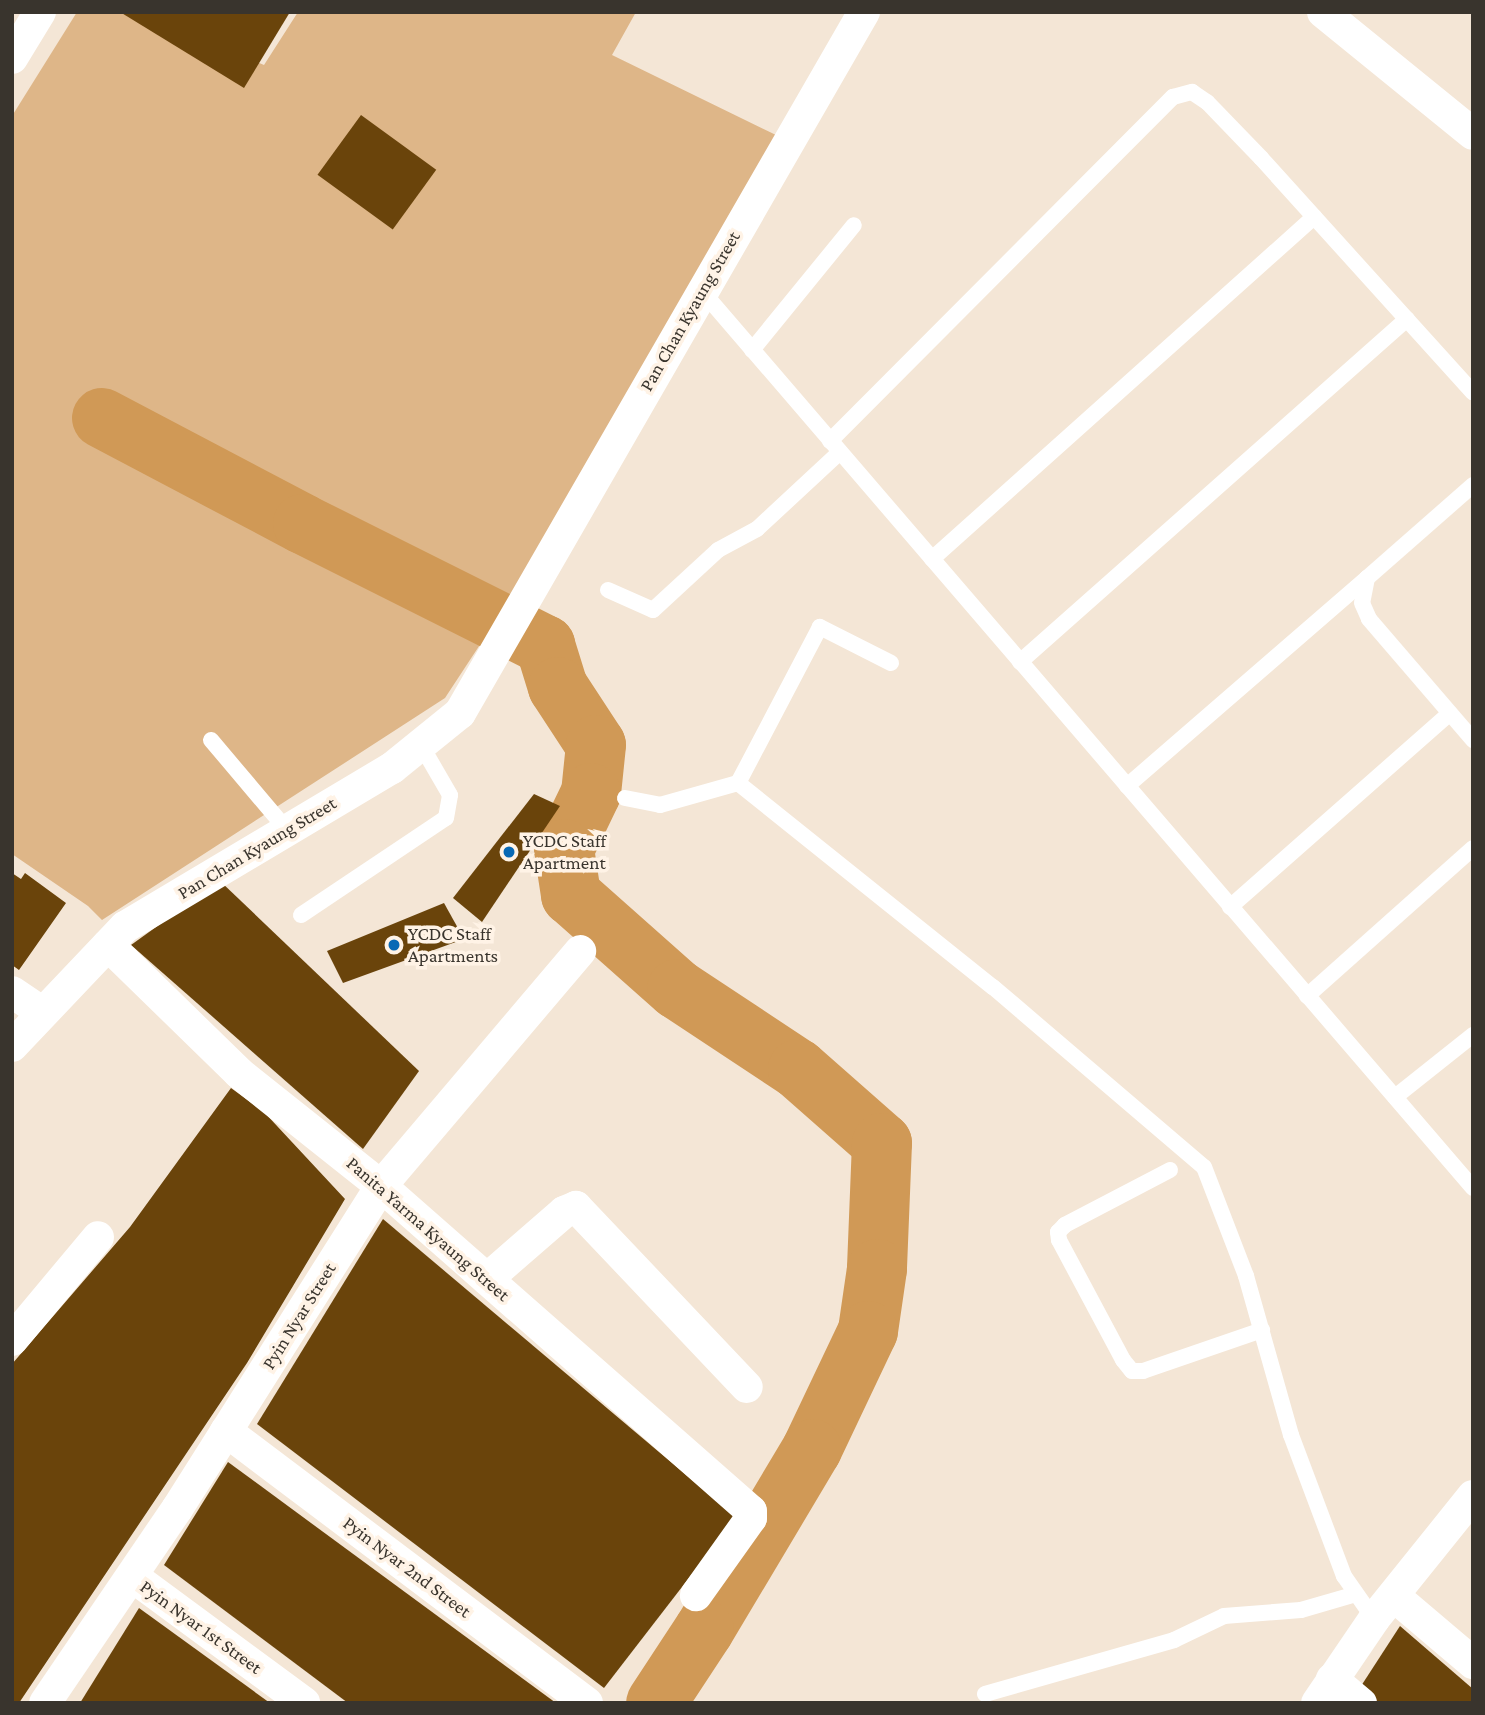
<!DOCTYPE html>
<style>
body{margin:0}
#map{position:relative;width:1485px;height:1715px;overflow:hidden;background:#f4e6d6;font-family:"Crimson Pro",serif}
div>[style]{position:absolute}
.green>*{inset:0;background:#deb688}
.river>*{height:60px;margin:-30px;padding:0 30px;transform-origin:30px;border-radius:30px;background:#d09956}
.building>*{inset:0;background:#6a440b;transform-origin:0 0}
.service>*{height:16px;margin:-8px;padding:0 8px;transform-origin:8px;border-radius:8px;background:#fff}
.minor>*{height:32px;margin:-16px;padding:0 16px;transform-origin:16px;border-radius:16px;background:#fff}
.dots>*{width:19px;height:19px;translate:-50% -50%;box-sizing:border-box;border:4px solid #fff3e6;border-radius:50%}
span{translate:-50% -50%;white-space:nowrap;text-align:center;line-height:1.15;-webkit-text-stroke:7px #fff3e6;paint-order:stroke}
.street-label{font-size:19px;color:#39342d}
.poi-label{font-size:19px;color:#39342d}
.left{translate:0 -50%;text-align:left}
.frame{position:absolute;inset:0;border:14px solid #39342d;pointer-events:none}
</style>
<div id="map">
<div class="green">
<i style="clip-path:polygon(77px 12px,137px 12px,264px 65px,298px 12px,636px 12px,612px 55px,776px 135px,506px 605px,445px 698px,102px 920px,88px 906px,12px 854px,12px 116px)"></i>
</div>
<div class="river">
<i style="left:102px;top:418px;width:227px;rotate:27.8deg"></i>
<i style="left:303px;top:524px;width:271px;rotate:26.6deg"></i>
<i style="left:545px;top:645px;width:44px;rotate:72.8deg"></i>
<i style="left:558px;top:687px;width:69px;rotate:56.8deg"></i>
<i style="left:596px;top:745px;width:48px;rotate:95.9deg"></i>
<i style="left:591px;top:793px;width:62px;rotate:115.7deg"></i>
<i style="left:564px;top:849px;width:47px;rotate:81.3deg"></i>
<i style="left:571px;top:895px;width:142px;rotate:41.6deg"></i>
<i style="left:677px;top:989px;width:145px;rotate:33.5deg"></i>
<i style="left:798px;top:1069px;width:112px;rotate:41.4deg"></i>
<i style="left:882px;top:1143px;width:126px;rotate:92.3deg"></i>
<i style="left:877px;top:1269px;width:63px;rotate:98.3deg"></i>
<i style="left:868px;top:1331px;width:131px;rotate:115.4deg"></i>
<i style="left:812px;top:1449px;width:211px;rotate:120.8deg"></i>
<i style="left:704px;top:1630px;width:87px;rotate:123.3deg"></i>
</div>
<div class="building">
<i style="clip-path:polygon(120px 12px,290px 12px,244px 88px)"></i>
<i style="left:361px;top:115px;width:93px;height:74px;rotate:36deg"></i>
<i style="clip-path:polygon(534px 794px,560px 806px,482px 922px,453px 898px)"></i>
<i style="clip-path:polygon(12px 873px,21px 879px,25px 873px,66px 903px,19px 970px,12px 965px)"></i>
<i style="clip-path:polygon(220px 881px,419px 1071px,363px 1149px,131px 945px)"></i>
<i style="clip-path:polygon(444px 903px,464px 939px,343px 983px,327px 951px)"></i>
<i style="clip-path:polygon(231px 1088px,264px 1112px,345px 1199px,247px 1363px,19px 1703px,12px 1703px,12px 1364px,130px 1227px)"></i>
<i style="clip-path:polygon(383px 1219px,736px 1517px,604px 1688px,257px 1424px)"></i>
<i style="clip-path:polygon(228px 1462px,556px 1703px,348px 1703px,164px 1565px)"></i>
<i style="clip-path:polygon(139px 1608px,270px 1703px,80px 1703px)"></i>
<i style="clip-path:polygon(1400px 1626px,1473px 1689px,1473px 1703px,1350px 1703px)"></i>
</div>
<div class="service">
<i style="left:702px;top:291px;width:1183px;rotate:49.32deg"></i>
<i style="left:752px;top:350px;width:161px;rotate:-50.8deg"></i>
<i style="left:830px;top:441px;width:486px;rotate:-45.1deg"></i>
<i style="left:1173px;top:97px;width:20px;rotate:-15deg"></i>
<i style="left:1192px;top:92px;width:18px;rotate:34deg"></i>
<i style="left:1207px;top:102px;width:78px;rotate:46deg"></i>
<i style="left:1261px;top:158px;width:316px;rotate:47.9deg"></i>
<i style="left:1473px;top:485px;width:141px;rotate:138.7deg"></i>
<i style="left:1367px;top:578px;width:25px;rotate:101deg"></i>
<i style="left:1362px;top:603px;width:17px;rotate:66deg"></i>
<i style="left:1369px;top:619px;width:160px;rotate:49.3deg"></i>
<i style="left:932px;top:559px;width:513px;rotate:-41.84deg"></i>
<i style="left:608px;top:590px;width:49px;rotate:24deg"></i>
<i style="left:653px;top:610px;width:88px;rotate:-42.7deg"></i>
<i style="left:718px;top:550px;width:44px;rotate:-28.3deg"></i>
<i style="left:757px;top:529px;width:113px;rotate:-42.9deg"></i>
<i style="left:1020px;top:662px;width:517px;rotate:-41.55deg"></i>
<i style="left:891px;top:663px;width:80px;rotate:-153.1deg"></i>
<i style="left:820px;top:627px;width:176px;rotate:117.7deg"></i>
<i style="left:738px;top:783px;width:327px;rotate:38.7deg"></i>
<i style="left:993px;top:987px;width:277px;rotate:40.5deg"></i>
<i style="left:1204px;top:1167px;width:117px;rotate:68.9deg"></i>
<i style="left:1246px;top:1276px;width:165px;rotate:74.2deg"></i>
<i style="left:1291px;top:1435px;width:151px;rotate:69.4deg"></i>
<i style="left:1344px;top:1576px;width:52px;rotate:55.1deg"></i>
<i style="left:211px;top:740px;width:118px;rotate:49.8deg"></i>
<i style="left:1127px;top:786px;width:318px;rotate:-40.9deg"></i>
<i style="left:625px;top:798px;width:36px;rotate:11deg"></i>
<i style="left:660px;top:805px;width:81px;rotate:-15.8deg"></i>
<i style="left:1230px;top:907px;width:293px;rotate:-41.4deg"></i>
<i style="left:301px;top:915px;width:174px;rotate:-33.8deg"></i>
<i style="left:446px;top:818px;width:23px;rotate:-80deg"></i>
<i style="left:450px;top:795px;width:58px;rotate:-120.1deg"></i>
<i style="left:1307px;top:996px;width:222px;rotate:-41.7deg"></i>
<i style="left:1395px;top:1097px;width:100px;rotate:-38.5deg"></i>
<i style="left:1170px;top:1170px;width:119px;rotate:152.4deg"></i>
<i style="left:1065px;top:1225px;width:10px;rotate:135deg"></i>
<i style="left:1058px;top:1232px;width:8px;rotate:83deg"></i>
<i style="left:1059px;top:1240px;width:136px;rotate:61.9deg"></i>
<i style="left:1123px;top:1360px;width:14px;rotate:51deg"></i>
<i style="left:1132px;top:1371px;width:11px"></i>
<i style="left:1143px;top:1371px;width:126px;rotate:-19deg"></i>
<i style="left:985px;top:1694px;width:197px;rotate:-15.9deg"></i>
<i style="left:1174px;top:1640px;width:55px;rotate:-25.6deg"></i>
<i style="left:1224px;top:1616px;width:77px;rotate:-4.5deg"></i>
<i style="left:1301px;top:1610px;width:57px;rotate:-16.2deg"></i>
</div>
<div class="minor">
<i style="left:1323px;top:12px;width:193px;rotate:39.1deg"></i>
<i style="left:12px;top:58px;width:54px;rotate:-58.7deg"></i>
<i style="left:108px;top:945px;width:183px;rotate:44.3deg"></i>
<i style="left:239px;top:1073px;width:181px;rotate:38.5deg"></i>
<i style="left:381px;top:1186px;width:492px;rotate:41.3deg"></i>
<i style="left:751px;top:1511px;width:7px;rotate:90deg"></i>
<i style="left:751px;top:1518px;width:95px;rotate:125.5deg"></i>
<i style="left:12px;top:992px;width:37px;rotate:34deg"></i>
<i style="left:12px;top:1046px;width:164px;rotate:-46.5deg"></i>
<i style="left:125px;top:927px;width:311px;rotate:-30.8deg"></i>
<i style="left:392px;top:768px;width:87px;rotate:-39deg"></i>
<i style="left:460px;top:713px;width:809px;rotate:-60.04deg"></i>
<i style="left:487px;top:1279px;width:102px;rotate:-41deg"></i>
<i style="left:564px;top:1212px;width:13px;rotate:-23deg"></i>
<i style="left:576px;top:1207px;width:248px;rotate:46.5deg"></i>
<i style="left:12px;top:1340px;width:134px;rotate:-50.1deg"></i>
<i style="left:226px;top:1431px;width:452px;rotate:37deg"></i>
<i style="left:132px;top:1576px;width:214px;rotate:36.4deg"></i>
<i style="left:1394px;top:1596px;width:104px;rotate:40.3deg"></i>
<i style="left:1332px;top:1679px;width:38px;rotate:40deg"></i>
<i style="left:45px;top:1703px;width:235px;rotate:-55.8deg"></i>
<i style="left:177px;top:1509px;width:382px;rotate:-57.7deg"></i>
<i style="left:381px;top:1186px;width:308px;rotate:-49.7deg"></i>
<i style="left:1317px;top:1703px;width:102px;rotate:-55.8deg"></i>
<i style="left:1374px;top:1619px;width:158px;rotate:-51.2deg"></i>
</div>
<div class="dots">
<i style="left:509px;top:852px;background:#0869b5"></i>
<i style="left:394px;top:945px;background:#0869b5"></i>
</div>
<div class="street-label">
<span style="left:690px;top:311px;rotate:-60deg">Pan Chan Kyaung Street</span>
<span style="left:257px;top:848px;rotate:-31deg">Pan Chan Kyaung Street</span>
<span style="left:428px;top:1229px;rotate:41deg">Panita Yarma Kyaung Street</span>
<span style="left:299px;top:1316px;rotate:-58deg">Pyin Nyar Street</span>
<span style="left:407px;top:1567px;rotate:37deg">Pyin Nyar 2nd Street</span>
<span style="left:201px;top:1627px;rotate:36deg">Pyin Nyar 1st Street</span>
</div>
<div class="poi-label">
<span class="left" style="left:523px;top:852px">YCDC Staff<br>Apartment</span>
<span class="left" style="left:408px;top:945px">YCDC Staff<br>Apartments</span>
</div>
<div class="frame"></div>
</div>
